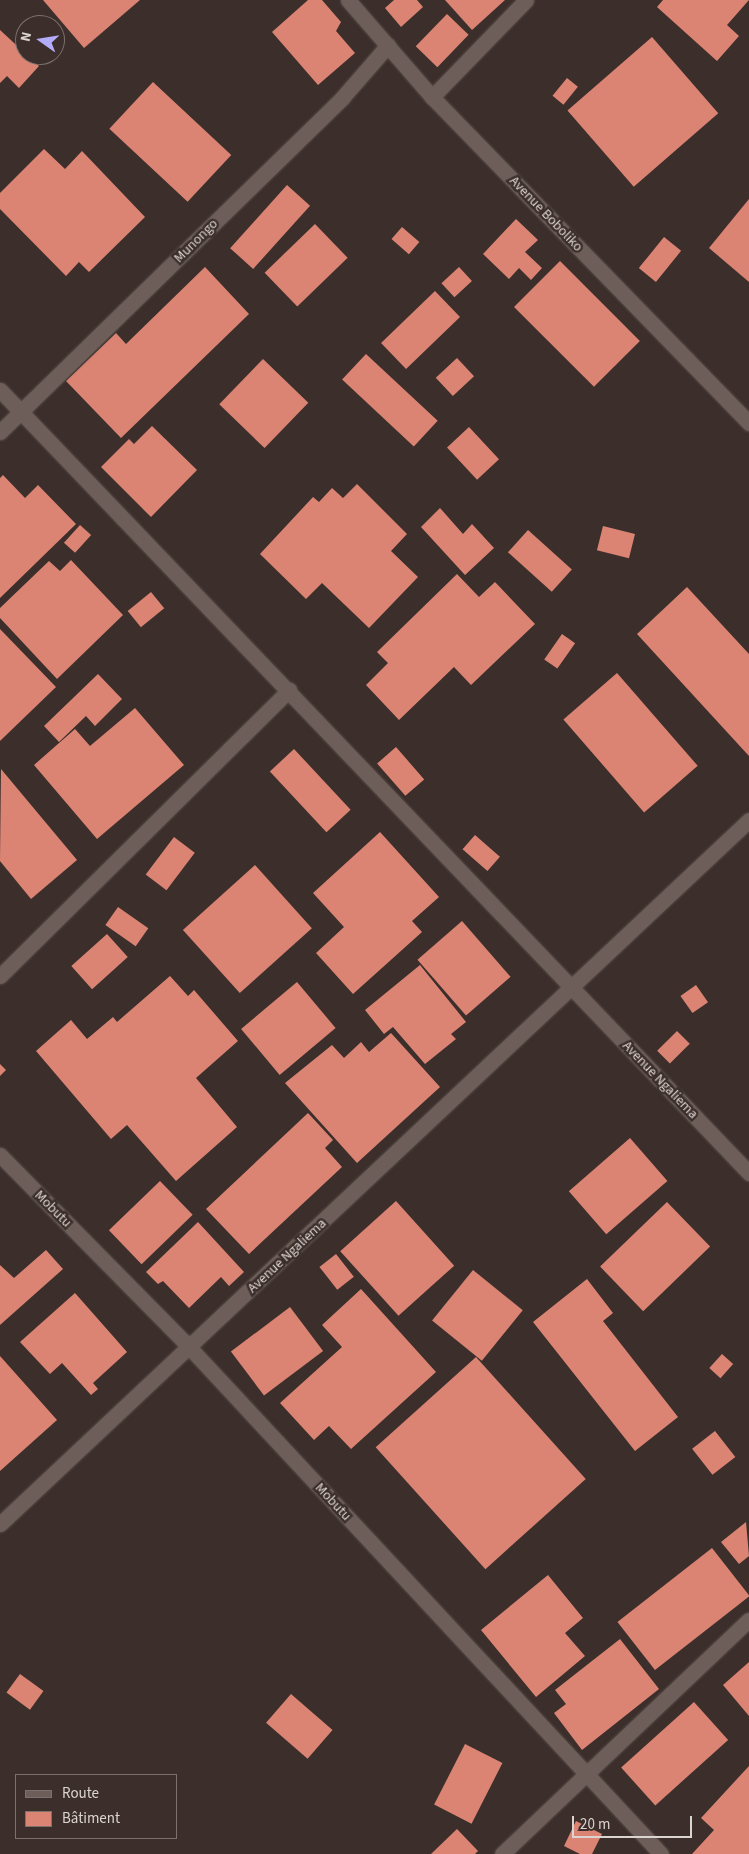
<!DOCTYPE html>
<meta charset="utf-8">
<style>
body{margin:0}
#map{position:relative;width:749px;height:1854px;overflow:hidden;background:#3c2f2b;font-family:"Source Sans 3",sans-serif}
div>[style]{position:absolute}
.building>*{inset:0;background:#dc8474;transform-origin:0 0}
.roads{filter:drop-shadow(0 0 1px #574c48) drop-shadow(0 0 1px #574c48)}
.street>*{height:15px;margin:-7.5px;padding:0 7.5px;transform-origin:7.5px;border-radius:7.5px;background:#6d5e59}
span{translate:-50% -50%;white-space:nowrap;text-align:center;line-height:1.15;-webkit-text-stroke:5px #3c2f2b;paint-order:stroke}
.street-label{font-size:14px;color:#dcd4d1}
.legend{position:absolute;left:15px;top:1774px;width:162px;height:65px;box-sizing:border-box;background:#3c2f2b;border:1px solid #7c716d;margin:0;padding:6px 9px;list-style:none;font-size:15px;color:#dcd4d1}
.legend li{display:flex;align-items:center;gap:10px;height:25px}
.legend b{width:25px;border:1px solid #7c716d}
.north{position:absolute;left:15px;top:15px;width:50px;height:50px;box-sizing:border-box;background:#3c2f2b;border:1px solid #7c716d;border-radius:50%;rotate:283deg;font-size:14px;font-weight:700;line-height:20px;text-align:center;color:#dcd4d1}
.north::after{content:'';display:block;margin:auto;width:18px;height:22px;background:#b3adf9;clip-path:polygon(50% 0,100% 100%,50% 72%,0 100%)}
.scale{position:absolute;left:572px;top:1816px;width:120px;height:22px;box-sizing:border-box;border:2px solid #dcd4d1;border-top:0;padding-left:6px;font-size:15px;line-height:18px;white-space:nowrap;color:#dcd4d1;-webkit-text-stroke:4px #3c2f2b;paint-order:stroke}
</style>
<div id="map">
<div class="building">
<i style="clip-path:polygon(43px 0,140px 0,84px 48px)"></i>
<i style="clip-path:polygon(308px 0,322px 0,341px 22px,336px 31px,355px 53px,318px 85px,272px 32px)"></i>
<i style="clip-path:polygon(394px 0,417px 0,423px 7px,401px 27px,385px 8px)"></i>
<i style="clip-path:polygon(445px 0,505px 0,472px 30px)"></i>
<i style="clip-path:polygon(663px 0,749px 0,727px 25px,739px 36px,717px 61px,657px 7px)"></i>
<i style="left:447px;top:14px;width:30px;height:45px;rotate:44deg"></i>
<i style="clip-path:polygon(0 30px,39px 66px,19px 88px,7px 76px,0 83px)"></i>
<i style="left:652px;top:37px;width:101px;height:112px;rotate:49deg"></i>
<i style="left:567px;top:78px;width:14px;height:23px;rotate:39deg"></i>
<i style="left:153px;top:82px;width:107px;height:64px;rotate:43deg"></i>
<i style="clip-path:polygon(44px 149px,65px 169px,82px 151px,145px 217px,89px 272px,79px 262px,66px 276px,0 209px,0 193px)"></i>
<i style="left:287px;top:185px;width:31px;height:85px;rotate:42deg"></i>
<i style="clip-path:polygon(749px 199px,749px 282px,709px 248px)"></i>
<i style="clip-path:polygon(516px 219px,538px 240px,525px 252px,542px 268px,531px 280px,519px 268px,509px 279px,483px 254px)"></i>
<i style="left:315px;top:224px;width:47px;height:70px;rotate:46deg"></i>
<i style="left:402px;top:227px;width:23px;height:16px;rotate:41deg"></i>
<i style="left:664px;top:237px;width:22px;height:40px;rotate:39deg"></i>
<i style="left:560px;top:261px;width:113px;height:65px;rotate:45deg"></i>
<i style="clip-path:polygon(205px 267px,249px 314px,121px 438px,66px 381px,116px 333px,126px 344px)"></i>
<i style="left:459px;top:267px;width:19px;height:24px;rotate:47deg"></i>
<i style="left:435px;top:291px;width:36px;height:75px;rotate:46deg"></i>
<i style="left:366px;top:354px;width:98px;height:35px;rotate:43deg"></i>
<i style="left:457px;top:358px;width:25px;height:29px;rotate:47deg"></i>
<i style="left:263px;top:359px;width:63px;height:63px;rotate:44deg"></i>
<i style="clip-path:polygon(152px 426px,197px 470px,151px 517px,101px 467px,129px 439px,134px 444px)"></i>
<i style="left:469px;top:427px;width:44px;height:30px;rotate:47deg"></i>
<i style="clip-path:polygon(3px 475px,25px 498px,38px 485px,76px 524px,0 598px,0 478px)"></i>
<i style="clip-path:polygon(357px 484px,407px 534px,391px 551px,418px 577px,369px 628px,322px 583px,306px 599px,260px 554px,313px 497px,319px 502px,332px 488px,343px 498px)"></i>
<i style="clip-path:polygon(440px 508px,463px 534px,472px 524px,494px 548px,465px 575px,421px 527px)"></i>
<i style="left:80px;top:525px;width:15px;height:24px;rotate:42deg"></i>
<i style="left:603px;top:526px;width:33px;height:25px;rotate:14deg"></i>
<i style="left:528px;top:530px;width:59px;height:30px;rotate:42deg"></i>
<i style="clip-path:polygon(71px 560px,123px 615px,57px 679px,0 618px,0 608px,49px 561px,60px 571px)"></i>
<i style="clip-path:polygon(457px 574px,479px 597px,495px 582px,535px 624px,471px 685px,454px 667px,399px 720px,366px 685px,388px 663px,377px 652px)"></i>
<i style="clip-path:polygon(687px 587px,749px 654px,749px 756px,637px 634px)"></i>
<i style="left:151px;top:592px;width:21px;height:30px;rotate:51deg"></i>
<i style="clip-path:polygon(0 629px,56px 687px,0 741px)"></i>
<i style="left:562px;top:634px;width:16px;height:31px;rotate:35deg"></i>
<i style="left:617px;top:673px;width:123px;height:71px;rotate:49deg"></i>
<i style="clip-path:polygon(98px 674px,122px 699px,95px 726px,86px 716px,59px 742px,44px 726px)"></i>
<i style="clip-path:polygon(135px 708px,184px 765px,97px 839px,34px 765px,75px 729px,90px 746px)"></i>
<i style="left:396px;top:747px;width:43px;height:25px;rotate:49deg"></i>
<i style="left:294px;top:749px;width:83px;height:33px;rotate:47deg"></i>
<i style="clip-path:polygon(1px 769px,77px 860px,31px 899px,0 861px)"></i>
<i style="clip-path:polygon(380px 832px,439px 897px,412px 921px,422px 932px,353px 994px,316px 953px,344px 927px,313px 893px)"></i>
<i style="left:475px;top:835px;width:33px;height:19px;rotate:41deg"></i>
<i style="left:174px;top:837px;width:26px;height:47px;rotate:37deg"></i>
<i style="left:255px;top:865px;width:85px;height:97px;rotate:48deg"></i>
<i style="left:118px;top:907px;width:37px;height:22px;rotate:35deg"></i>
<i style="left:462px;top:921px;width:74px;height:59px;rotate:49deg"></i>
<i style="left:107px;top:934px;width:31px;height:48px;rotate:48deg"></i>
<i style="clip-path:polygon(420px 965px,466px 1022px,451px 1034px,456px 1039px,425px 1064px,393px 1027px,384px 1034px,365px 1010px)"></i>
<i style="clip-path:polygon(170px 976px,188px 996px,194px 990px,238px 1041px,196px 1078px,237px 1127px,176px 1181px,127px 1125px,111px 1139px,36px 1051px,71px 1020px,87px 1039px,113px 1017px,117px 1022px)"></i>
<i style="left:297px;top:982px;width:60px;height:73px;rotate:50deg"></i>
<i style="left:696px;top:985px;width:21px;height:19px;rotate:55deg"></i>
<i style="left:677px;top:1031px;width:18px;height:28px;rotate:45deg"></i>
<i style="clip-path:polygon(391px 1033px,440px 1087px,357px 1163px,285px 1083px,332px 1045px,344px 1058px,361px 1042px,369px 1052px)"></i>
<i style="clip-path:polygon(0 1064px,6px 1070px,0 1076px)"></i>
<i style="clip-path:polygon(308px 1113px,333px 1140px,325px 1148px,342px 1167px,249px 1254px,206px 1209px)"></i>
<i style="left:630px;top:1138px;width:57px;height:81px;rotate:49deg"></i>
<i style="left:160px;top:1181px;width:47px;height:71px;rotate:46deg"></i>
<i style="left:396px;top:1201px;width:87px;height:75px;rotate:48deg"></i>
<i style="left:667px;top:1202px;width:62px;height:93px;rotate:46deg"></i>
<i style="clip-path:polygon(198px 1222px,244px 1272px,229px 1286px,221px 1277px,189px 1308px,163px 1281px,158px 1284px,146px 1272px)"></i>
<i style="clip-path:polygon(46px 1250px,63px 1269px,0 1325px,0 1265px,14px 1278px)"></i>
<i style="left:336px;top:1254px;width:29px;height:21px;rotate:52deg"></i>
<i style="left:473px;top:1270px;width:64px;height:65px;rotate:39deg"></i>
<i style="clip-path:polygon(587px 1279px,613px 1313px,603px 1321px,678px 1417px,635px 1451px,533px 1322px)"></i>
<i style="clip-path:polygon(361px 1289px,436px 1372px,351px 1449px,329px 1426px,314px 1440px,280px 1403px,342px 1347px,322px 1325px)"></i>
<i style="clip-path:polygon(75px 1293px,127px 1352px,93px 1383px,98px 1389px,91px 1395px,62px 1363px,50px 1374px,20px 1342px)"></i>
<i style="left:290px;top:1307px;width:55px;height:74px;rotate:53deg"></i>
<i style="left:722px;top:1354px;width:15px;height:19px;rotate:42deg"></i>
<i style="clip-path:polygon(0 1356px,57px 1420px,0 1471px)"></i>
<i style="left:476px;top:1357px;width:164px;height:135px;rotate:48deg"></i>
<i style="left:715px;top:1431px;width:33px;height:29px;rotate:52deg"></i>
<i style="clip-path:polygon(746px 1522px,749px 1556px,739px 1564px,721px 1542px)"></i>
<i style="left:712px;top:1548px;width:61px;height:120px;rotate:52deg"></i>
<i style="clip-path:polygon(548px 1575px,583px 1618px,565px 1633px,585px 1656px,536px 1697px,481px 1630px)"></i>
<i style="clip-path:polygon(620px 1639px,659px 1689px,582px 1750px,554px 1713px,566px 1704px,555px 1690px)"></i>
<i style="clip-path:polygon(749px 1662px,749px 1716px,723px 1685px)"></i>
<i style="left:20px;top:1674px;width:29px;height:23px;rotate:36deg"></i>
<i style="left:291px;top:1694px;width:55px;height:38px;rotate:41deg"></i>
<i style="left:694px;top:1702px;width:51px;height:98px;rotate:48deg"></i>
<i style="left:465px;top:1744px;width:42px;height:68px;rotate:27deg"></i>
<i style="clip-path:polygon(749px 1766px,749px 1854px,692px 1854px,714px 1830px,701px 1818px)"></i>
<i style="clip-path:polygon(576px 1821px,602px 1834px,592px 1854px,580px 1854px,564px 1846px)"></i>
<i style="clip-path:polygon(457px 1829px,478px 1851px,475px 1854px,431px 1854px)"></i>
</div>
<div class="roads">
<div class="street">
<i style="left:348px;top:0;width:128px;rotate:49.1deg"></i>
<i style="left:432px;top:97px;width:455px;rotate:45.8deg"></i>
<i style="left:432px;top:97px;width:135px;rotate:-45.9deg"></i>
<i style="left:0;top:390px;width:1084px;rotate:46.27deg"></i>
<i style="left:0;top:432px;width:478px;rotate:-44.3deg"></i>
<i style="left:342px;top:98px;width:70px;rotate:-49deg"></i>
<i style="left:0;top:976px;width:407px;rotate:-44.7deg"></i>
<i style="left:0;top:1155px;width:271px;rotate:45.4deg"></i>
<i style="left:190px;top:1348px;width:691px;rotate:47.05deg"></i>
<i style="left:0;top:1524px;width:1028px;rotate:-43.23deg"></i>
<i style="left:502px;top:1854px;width:340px;rotate:-43.5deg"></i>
</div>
</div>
<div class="street-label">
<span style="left:546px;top:214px;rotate:46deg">Avenue Boboliko</span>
<span style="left:196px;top:241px;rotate:-45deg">Munongo</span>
<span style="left:660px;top:1080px;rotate:46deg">Avenue Ngaliema</span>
<span style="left:53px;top:1209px;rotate:45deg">Mobutu</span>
<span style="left:287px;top:1256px;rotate:-43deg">Avenue Ngaliema</span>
<span style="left:333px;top:1502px;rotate:47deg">Mobutu</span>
</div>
<ul class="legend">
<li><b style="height:6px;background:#6d5e59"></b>Route</li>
<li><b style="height:14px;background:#dc8474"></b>Bâtiment</li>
</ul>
<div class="north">N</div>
<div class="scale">20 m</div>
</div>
